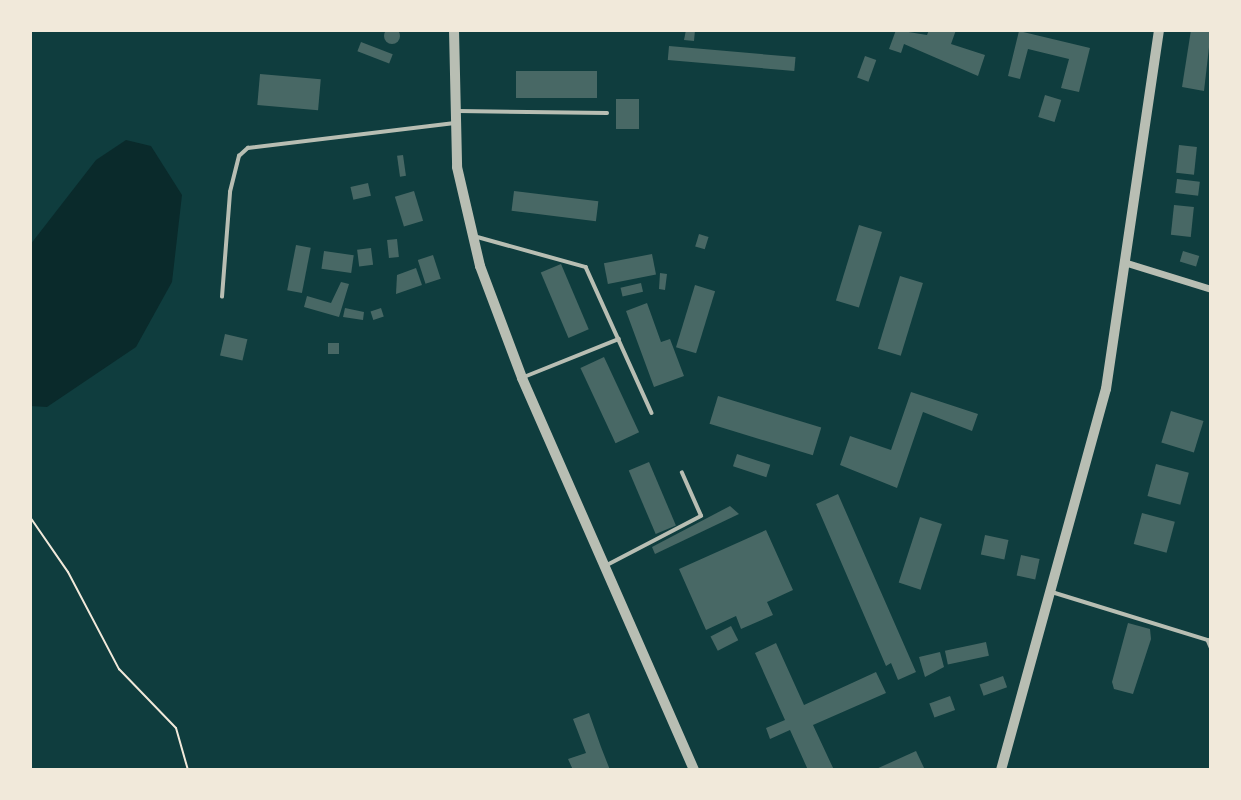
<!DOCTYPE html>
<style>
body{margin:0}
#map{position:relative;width:1241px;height:800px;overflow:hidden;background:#0f3d3e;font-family:Georgia,serif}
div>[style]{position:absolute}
.water>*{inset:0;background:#0a2a2b}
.building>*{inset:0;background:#486865;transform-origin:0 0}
.round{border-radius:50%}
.path>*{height:2px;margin:-1px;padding:0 1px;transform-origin:1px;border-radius:1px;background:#f1e9da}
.service>*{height:3.5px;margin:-1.75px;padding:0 1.75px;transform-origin:1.75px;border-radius:1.75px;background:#b8beb3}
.minor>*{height:7px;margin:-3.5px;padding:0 3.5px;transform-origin:3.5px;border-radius:3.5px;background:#b8beb3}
.tertiary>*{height:10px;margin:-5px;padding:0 5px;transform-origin:5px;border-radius:5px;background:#b8beb3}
span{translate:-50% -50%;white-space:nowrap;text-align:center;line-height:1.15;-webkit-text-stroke:5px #f1e9da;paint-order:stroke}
.frame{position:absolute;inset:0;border:32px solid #f1e9da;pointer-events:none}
</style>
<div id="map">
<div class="water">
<i style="clip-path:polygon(126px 140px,151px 146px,182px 195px,172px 282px,136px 347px,47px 407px,30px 406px,30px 245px,96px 160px)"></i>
</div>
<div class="building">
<i class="round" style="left:384px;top:28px;width:16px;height:16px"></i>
<i style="clip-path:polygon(686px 30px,695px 30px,694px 41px,684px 40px)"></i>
<i style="clip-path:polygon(896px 30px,927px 35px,929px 30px,956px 30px,951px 44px,985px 55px,978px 76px,904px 44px,901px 53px,889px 49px)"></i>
<i style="clip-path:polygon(1191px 30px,1211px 30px,1204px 91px,1182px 87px)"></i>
<i style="clip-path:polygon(1019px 31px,1090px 48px,1079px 92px,1061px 88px,1069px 59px,1028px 49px,1020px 79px,1008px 76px)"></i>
<i style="left:361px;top:42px;width:34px;height:10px;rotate:21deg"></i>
<i style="left:669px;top:46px;width:127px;height:14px;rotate:5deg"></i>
<i style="left:865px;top:56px;width:12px;height:23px;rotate:20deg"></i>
<i style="left:597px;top:71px;width:27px;height:81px;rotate:90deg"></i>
<i style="left:260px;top:74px;width:61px;height:31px;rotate:5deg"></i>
<i style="left:1045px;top:95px;width:17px;height:23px;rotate:17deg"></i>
<i style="left:616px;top:99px;width:23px;height:30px"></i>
<i style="left:1179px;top:145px;width:18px;height:28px;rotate:6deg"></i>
<i style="left:403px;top:155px;width:21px;height:6px;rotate:82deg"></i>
<i style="left:1177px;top:179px;width:23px;height:14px;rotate:7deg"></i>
<i style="left:368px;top:183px;width:13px;height:18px;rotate:77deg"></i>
<i style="left:414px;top:191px;width:31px;height:20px;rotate:73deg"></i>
<i style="left:514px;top:191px;width:85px;height:20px;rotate:7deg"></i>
<i style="left:1174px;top:205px;width:20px;height:30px;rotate:6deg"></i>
<i style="left:859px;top:225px;width:24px;height:79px;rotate:17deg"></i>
<i style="left:699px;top:234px;width:10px;height:13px;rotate:17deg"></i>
<i style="left:397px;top:239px;width:18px;height:10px;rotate:84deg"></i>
<i style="left:296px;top:245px;width:15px;height:46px;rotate:11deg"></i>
<i style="left:371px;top:248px;width:17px;height:14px;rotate:83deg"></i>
<i style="left:324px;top:251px;width:30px;height:18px;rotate:8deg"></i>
<i style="left:1183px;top:251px;width:17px;height:11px;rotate:17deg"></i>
<i style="left:652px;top:254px;width:21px;height:49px;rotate:79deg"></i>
<i style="left:433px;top:255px;width:25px;height:16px;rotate:72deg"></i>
<i style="left:561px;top:264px;width:71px;height:22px;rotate:67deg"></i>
<i style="clip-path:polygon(416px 268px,422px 285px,396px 294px,397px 275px)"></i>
<i style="clip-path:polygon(660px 273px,667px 274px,665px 290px,659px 289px)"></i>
<i style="left:900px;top:276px;width:24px;height:76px;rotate:17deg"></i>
<i style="clip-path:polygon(341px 282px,349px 284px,339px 317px,304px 307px,307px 296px,331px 303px)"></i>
<i style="left:641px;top:283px;width:9px;height:21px;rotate:77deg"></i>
<i style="left:695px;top:285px;width:21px;height:65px;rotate:17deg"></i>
<i style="clip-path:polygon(647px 303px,661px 342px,670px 339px,684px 376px,654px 387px,626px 311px)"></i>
<i style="clip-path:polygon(345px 308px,364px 312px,363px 320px,343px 317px)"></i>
<i style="left:381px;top:308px;width:9px;height:11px;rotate:72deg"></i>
<i style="left:225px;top:334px;width:23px;height:22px;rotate:13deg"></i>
<i style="left:328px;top:343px;width:11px;height:11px"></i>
<i style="left:604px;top:357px;width:83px;height:26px;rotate:65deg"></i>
<i style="clip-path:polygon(911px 392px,978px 414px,972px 431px,923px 412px,897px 488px,840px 465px,850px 436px,891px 450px)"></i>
<i style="left:718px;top:396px;width:108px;height:29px;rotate:17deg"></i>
<i style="left:1171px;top:411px;width:34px;height:33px;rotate:17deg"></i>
<i style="left:737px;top:454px;width:35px;height:13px;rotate:18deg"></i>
<i style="left:649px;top:462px;width:69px;height:22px;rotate:67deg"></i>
<i style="left:1156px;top:464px;width:34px;height:33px;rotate:15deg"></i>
<i style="clip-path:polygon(838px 494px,916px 672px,898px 680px,891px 663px,886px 666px,816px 504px)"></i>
<i style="clip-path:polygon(730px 506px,739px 514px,655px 554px,652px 547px)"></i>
<i style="left:1142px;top:513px;width:34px;height:32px;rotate:15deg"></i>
<i style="left:920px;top:517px;width:23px;height:69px;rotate:18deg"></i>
<i style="clip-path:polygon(766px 530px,793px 590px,767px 602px,773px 615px,741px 629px,736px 616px,706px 630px,679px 569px)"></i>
<i style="left:985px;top:535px;width:24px;height:20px;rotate:12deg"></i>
<i style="left:1021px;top:555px;width:19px;height:21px;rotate:12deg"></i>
<i style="clip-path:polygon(1128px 623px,1150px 629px,1151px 639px,1133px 694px,1114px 689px,1112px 682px)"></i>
<i style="left:731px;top:626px;width:16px;height:23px;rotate:63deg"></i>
<i style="left:986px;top:642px;width:14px;height:42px;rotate:78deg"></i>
<i style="clip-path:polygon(776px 643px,804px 705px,876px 672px,886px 693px,813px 725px,834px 770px,808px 770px,790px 730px,770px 739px,766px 728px,785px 720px,755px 653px)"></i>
<i style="clip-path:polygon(940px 652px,944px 667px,925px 677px,919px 657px)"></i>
<i style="left:1003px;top:676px;width:12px;height:25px;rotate:70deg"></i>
<i style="left:950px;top:696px;width:15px;height:22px;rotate:70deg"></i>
<i style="clip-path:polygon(589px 713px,601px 747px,610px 770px,573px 770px,568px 759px,586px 753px,573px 719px)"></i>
<i style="clip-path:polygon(916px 751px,925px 770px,874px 770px)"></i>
</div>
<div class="path">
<i style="left:30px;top:517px;width:67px;rotate:55.4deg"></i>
<i style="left:68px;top:572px;width:110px;rotate:62.3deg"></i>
<i style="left:119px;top:669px;width:82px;rotate:46deg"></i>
<i style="left:176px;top:728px;width:44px;rotate:74.1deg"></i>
</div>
<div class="service">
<i style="left:459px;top:111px;width:148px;rotate:0.8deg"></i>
<i style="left:474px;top:236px;width:116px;rotate:15.5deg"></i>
<i style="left:586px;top:267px;width:160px;rotate:65.7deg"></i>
<i style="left:222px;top:297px;width:105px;rotate:-85.6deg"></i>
<i style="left:230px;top:192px;width:37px;rotate:-76deg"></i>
<i style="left:239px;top:156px;width:12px;rotate:-42deg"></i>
<i style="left:248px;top:148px;width:208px;rotate:-6.9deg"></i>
<i style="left:524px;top:377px;width:102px;rotate:-21.8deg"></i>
<i style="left:607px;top:565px;width:106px;rotate:-27.5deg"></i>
<i style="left:701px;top:516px;width:47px;rotate:-113.8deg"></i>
<i style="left:1052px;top:592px;width:163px;rotate:17.1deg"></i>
<i style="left:1208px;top:640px;width:8px;rotate:67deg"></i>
</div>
<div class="minor">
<i style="left:1127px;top:263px;width:88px;rotate:17.2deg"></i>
</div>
<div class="tertiary">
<i style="left:454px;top:30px;width:137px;rotate:88.7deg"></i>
<i style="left:457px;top:167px;width:102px;rotate:76.9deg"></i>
<i style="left:480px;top:266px;width:120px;rotate:69.4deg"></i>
<i style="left:522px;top:378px;width:428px;rotate:66.3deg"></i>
<i style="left:1001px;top:770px;width:395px;rotate:-74.6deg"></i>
<i style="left:1106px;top:389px;width:363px;rotate:-81.6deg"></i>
</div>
<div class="frame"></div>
</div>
